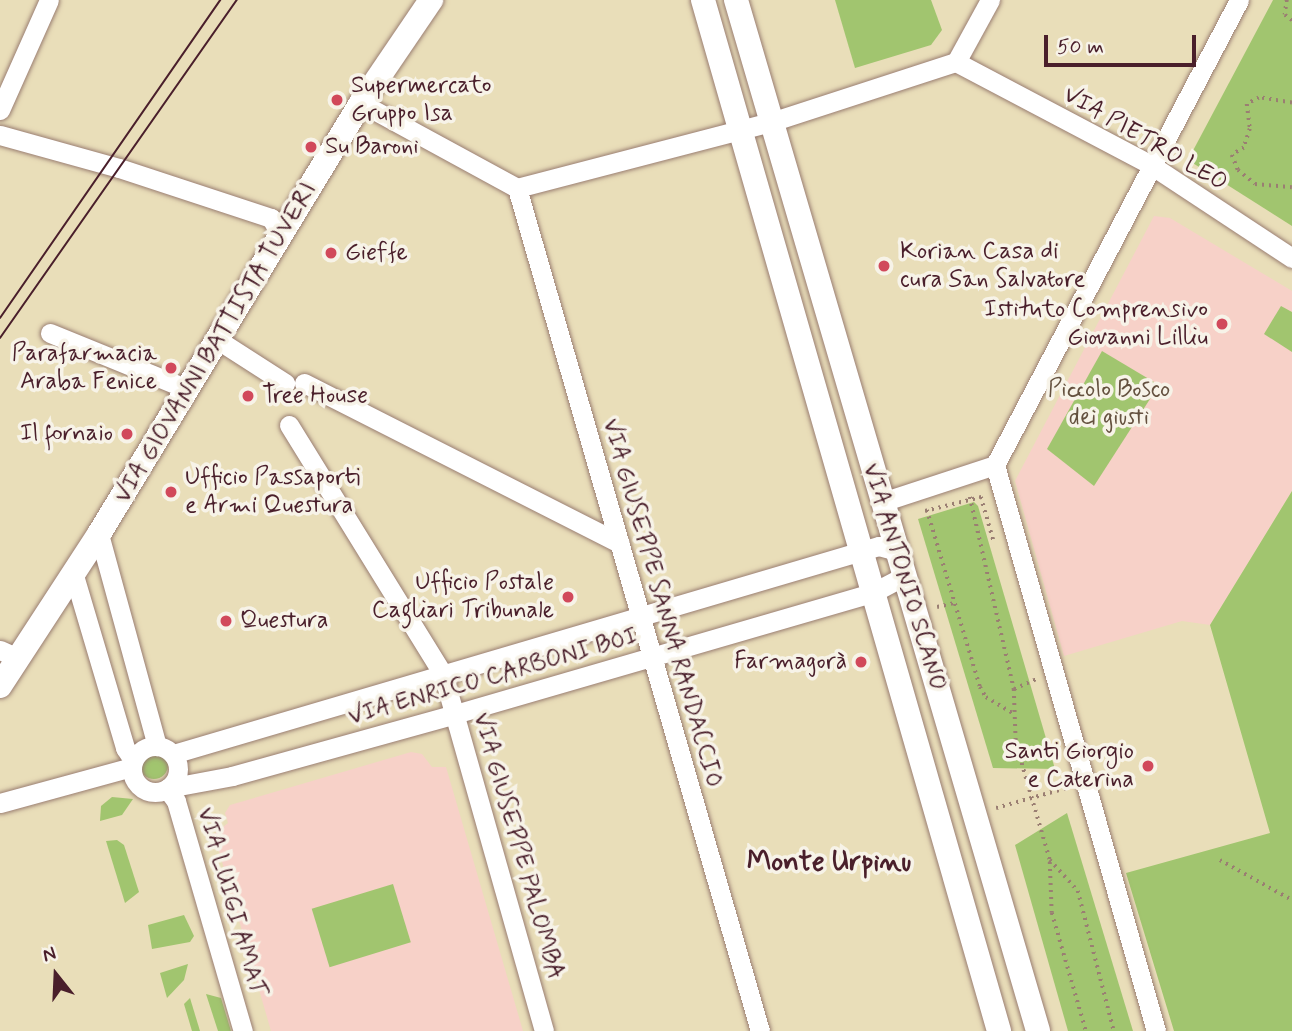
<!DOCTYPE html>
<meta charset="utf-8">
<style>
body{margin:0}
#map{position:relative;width:1292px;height:1031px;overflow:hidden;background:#e9deb9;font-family:Mynerve,sans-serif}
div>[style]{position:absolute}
.built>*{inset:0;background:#f7d1c8}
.green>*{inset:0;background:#a1c56f;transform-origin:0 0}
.round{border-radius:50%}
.path>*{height:3.5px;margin-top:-1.75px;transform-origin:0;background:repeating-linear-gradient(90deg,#9a7e72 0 2px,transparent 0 7px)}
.roads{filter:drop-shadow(0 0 2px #9a7e72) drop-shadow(0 0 2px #9a7e72)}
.minor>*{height:19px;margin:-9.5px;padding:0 9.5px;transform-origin:9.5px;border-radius:9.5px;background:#fff}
.minor>.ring{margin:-9.5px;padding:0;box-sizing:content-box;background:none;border:19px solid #fff;border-radius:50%}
.tertiary>*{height:24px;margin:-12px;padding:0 12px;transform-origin:12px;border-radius:12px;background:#fff}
.tram>*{height:2px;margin:-1px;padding:0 1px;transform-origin:1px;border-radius:1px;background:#4a1f2b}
.dots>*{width:19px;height:19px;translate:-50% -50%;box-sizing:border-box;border:4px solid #f7f3e8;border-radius:50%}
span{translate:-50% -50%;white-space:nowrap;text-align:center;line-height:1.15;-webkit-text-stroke:7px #f7f3e8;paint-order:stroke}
.poi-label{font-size:24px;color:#4a1f2b}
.left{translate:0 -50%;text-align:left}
.right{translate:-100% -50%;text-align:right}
.street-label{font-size:24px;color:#4a1f2b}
.park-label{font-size:24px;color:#64513f}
.quarter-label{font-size:28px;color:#4a1f2b;font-weight:700}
.north{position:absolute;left:21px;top:940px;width:70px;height:70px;-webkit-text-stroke:5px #f7f3e8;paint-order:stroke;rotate:342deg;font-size:19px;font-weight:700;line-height:28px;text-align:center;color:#4a1f2b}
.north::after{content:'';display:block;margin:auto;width:24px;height:32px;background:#4a1f2b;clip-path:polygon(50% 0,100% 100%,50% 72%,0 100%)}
.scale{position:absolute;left:1044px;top:35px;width:152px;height:32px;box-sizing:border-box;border:4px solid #4a1f2b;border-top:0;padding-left:9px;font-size:21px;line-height:24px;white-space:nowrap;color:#4a1f2b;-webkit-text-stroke:5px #f7f3e8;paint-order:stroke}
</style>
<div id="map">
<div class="built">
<i style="clip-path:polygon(1154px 216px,1170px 218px,1292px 291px,1292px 491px,1210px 625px,1182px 621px,1064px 656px,1015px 481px)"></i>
<i style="clip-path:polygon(411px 752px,422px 754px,432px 767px,446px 767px,523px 1031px,271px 1031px,214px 834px,228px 823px,225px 813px,230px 805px)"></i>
</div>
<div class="green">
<i style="clip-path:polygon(835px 0,931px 0,942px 30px,931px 45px,855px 68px)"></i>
<i style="clip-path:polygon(1273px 0,1292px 0,1292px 226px,1188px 160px)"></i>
<i style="clip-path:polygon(1281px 306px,1292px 312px,1292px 352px,1264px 334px)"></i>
<i style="clip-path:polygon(1102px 351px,1159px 385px,1094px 486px,1047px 449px)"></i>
<i style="clip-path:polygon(1292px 491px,1292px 1031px,1174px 1031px,1126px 873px,1270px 833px,1210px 625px)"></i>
<i style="clip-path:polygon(974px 502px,978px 506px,1055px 769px,993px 768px,918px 519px)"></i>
<i class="round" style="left:140px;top:751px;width:28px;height:28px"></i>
<i style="clip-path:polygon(112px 797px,133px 799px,122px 815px,100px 821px,101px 806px)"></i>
<i style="clip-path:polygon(1067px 813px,1133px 1031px,1068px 1031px,1015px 845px)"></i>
<i style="clip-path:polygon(117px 840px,124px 845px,139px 892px,125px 903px,106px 841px)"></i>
<i style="left:393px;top:884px;width:61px;height:85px;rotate:73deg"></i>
<i style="clip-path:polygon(184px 915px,194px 936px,190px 942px,152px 949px,148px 925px)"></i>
<i style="clip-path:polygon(188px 964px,184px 980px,167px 998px,160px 973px)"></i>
<i style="clip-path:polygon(206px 994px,221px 998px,231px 1031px,218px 1031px)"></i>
<i style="clip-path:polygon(190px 998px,200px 1031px,192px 1031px,184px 1004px)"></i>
</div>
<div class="path">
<i style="left:1287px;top:0;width:15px;rotate:98deg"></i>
<i style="left:1285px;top:15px;width:9px;rotate:36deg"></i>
<i style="left:1292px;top:103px;width:33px;rotate:-171deg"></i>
<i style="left:1259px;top:98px;width:13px;rotate:153deg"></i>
<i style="left:1247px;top:104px;width:25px;rotate:83deg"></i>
<i style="left:1250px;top:129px;width:20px;rotate:108deg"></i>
<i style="left:1244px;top:148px;width:14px;rotate:150deg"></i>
<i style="left:1232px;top:155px;width:16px;rotate:68deg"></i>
<i style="left:1238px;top:170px;width:22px;rotate:39deg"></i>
<i style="left:1255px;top:184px;width:37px;rotate:5deg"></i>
<i style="left:970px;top:497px;width:197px;rotate:77.1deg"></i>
<i style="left:1014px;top:689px;width:54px;rotate:87.9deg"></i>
<i style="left:1016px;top:743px;width:122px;rotate:73.8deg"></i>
<i style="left:1050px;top:860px;width:42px;rotate:47.9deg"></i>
<i style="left:1078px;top:891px;width:145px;rotate:75.6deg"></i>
<i style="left:927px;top:510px;width:185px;rotate:73.3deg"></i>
<i style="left:980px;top:687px;width:12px;rotate:59deg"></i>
<i style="left:986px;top:697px;width:33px;rotate:31deg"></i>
<i style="left:925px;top:511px;width:58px;rotate:-14deg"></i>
<i style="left:981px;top:497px;width:47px;rotate:73.9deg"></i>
<i style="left:937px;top:607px;width:17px;rotate:-13deg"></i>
<i style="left:1014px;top:689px;width:24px;rotate:-24deg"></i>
<i style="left:996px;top:808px;width:73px;rotate:-15.9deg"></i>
<i style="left:1220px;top:860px;width:82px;rotate:29.1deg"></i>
<i style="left:1050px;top:862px;width:51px;rotate:87.8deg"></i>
<i style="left:1052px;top:913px;width:123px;rotate:73.9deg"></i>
</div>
<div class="roads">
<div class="minor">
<i style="left:956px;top:62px;width:71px;rotate:-61.3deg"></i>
<i style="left:361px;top:103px;width:178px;rotate:28.6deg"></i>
<i style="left:517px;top:188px;width:262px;rotate:-14.6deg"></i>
<i style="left:771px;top:122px;width:194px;rotate:-18deg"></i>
<i style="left:956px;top:62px;width:221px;rotate:27.8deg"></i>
<i style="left:1151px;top:165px;width:169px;rotate:33.4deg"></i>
<i style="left:0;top:110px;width:120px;rotate:-66deg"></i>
<i style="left:0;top:135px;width:123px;rotate:15.5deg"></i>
<i style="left:119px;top:168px;width:160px;rotate:18.2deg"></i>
<i style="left:271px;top:218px;width:21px;rotate:61deg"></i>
<i style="left:517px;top:188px;width:877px;rotate:73.92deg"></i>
<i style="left:50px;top:333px;width:148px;rotate:22.2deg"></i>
<i style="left:218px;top:340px;width:80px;rotate:32.7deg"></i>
<i style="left:304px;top:383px;width:354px;rotate:26.9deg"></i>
<i style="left:289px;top:425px;width:293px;rotate:58.3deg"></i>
<i style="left:443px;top:674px;width:371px;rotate:74.2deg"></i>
<i style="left:995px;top:465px;width:588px;rotate:74.12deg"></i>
<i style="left:882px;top:502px;width:119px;rotate:-18.1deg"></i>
<i style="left:995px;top:465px;width:525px;rotate:-62.31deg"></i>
<i style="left:99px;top:534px;width:220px;rotate:74.7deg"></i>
<i style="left:73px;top:572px;width:184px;rotate:73.5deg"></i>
<i style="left:125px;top:748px;width:14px;rotate:56deg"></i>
<i style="left:0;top:650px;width:20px;rotate:24deg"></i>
<i class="ring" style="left:132px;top:746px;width:27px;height:27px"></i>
<i style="left:173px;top:754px;width:736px;rotate:-16.42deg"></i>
<i style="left:879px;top:546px;width:19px;rotate:16deg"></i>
<i style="left:168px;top:788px;width:65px;rotate:-10.6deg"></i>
<i style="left:232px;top:776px;width:231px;rotate:-15.5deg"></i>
<i style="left:455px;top:714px;width:436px;rotate:-16.2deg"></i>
<i style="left:874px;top:592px;width:27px;rotate:-28deg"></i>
<i style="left:898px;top:579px;width:10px;rotate:-61deg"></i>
<i style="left:167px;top:789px;width:15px;rotate:53deg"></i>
<i style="left:176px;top:801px;width:240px;rotate:73.8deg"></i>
<i style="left:0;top:803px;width:137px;rotate:-15.3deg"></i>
</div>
<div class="tertiary">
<i style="left:703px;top:0;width:1073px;rotate:73.98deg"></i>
<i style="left:736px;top:0;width:1074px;rotate:73.67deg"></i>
<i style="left:0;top:686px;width:181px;rotate:-56.9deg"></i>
<i style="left:99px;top:534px;width:504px;rotate:-58.71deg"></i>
<i style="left:361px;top:103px;width:125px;rotate:-55.8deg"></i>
</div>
</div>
<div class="tram">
<i style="left:0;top:318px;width:387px;rotate:-55.3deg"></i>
<i style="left:0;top:338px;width:413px;rotate:-55deg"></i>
</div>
<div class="dots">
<i style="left:337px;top:100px;background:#d1495b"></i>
<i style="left:311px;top:147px;background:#d1495b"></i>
<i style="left:331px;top:253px;background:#d1495b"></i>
<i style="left:884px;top:266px;background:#d1495b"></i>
<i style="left:1222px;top:324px;background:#d1495b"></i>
<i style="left:171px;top:368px;background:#d1495b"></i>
<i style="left:248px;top:396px;background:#d1495b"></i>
<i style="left:127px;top:434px;background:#d1495b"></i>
<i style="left:171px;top:492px;background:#d1495b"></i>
<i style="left:568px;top:597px;background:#d1495b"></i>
<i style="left:226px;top:621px;background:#d1495b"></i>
<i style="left:861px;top:662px;background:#d1495b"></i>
<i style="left:1148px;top:766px;background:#d1495b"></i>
</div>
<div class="poi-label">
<span class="left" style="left:351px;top:100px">Supermercato<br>Gruppo Isa</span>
<span class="left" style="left:325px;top:147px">Su Baroni</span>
<span class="left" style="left:900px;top:266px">Korian Casa di<br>cura San Salvatore</span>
<span class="left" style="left:345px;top:253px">Gieffe</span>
<span class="right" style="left:1208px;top:324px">Istituto Comprensivo<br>Giovanni Lilliu</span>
<span class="right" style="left:157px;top:368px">Parafarmacia<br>Araba Fenice</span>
<span class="left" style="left:262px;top:396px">Tree House</span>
<span class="right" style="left:113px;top:434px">Il fornaio</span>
<span class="left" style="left:185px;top:492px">Ufficio Passaporti<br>e Armi Questura</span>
<span class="right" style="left:554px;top:597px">Ufficio Postale<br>Cagliari Tribunale</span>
<span class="left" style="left:240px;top:621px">Questura</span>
<span class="right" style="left:847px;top:662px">Farmagorà</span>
<span class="right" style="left:1134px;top:766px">Santi Giorgio<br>e Caterina</span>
</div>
<div class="street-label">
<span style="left:1145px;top:139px;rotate:30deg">VIA PIETRO LEO</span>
<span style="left:216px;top:343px;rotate:-59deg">VIA GIOVANNI BATTISTA TUVERI</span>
<span style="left:904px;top:577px;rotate:73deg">VIA ANTONIO SCANO</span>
<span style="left:662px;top:603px;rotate:74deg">VIA GIUSEPPE SANNA RANDACCIO</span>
<span style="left:493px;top:677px;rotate:-16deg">VIA ENRICO CARBONI BOI</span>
<span style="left:518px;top:846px;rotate:74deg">VIA GIUSEPPE PALOMBA</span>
<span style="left:231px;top:902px;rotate:74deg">VIA LUIGI AMAT</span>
</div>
<div class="park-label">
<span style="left:1109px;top:404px">Piccolo Bosco<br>dei giusti</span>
</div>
<div class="quarter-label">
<span style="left:829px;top:863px">Monte Urpinu</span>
</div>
<div class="north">N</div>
<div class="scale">50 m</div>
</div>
